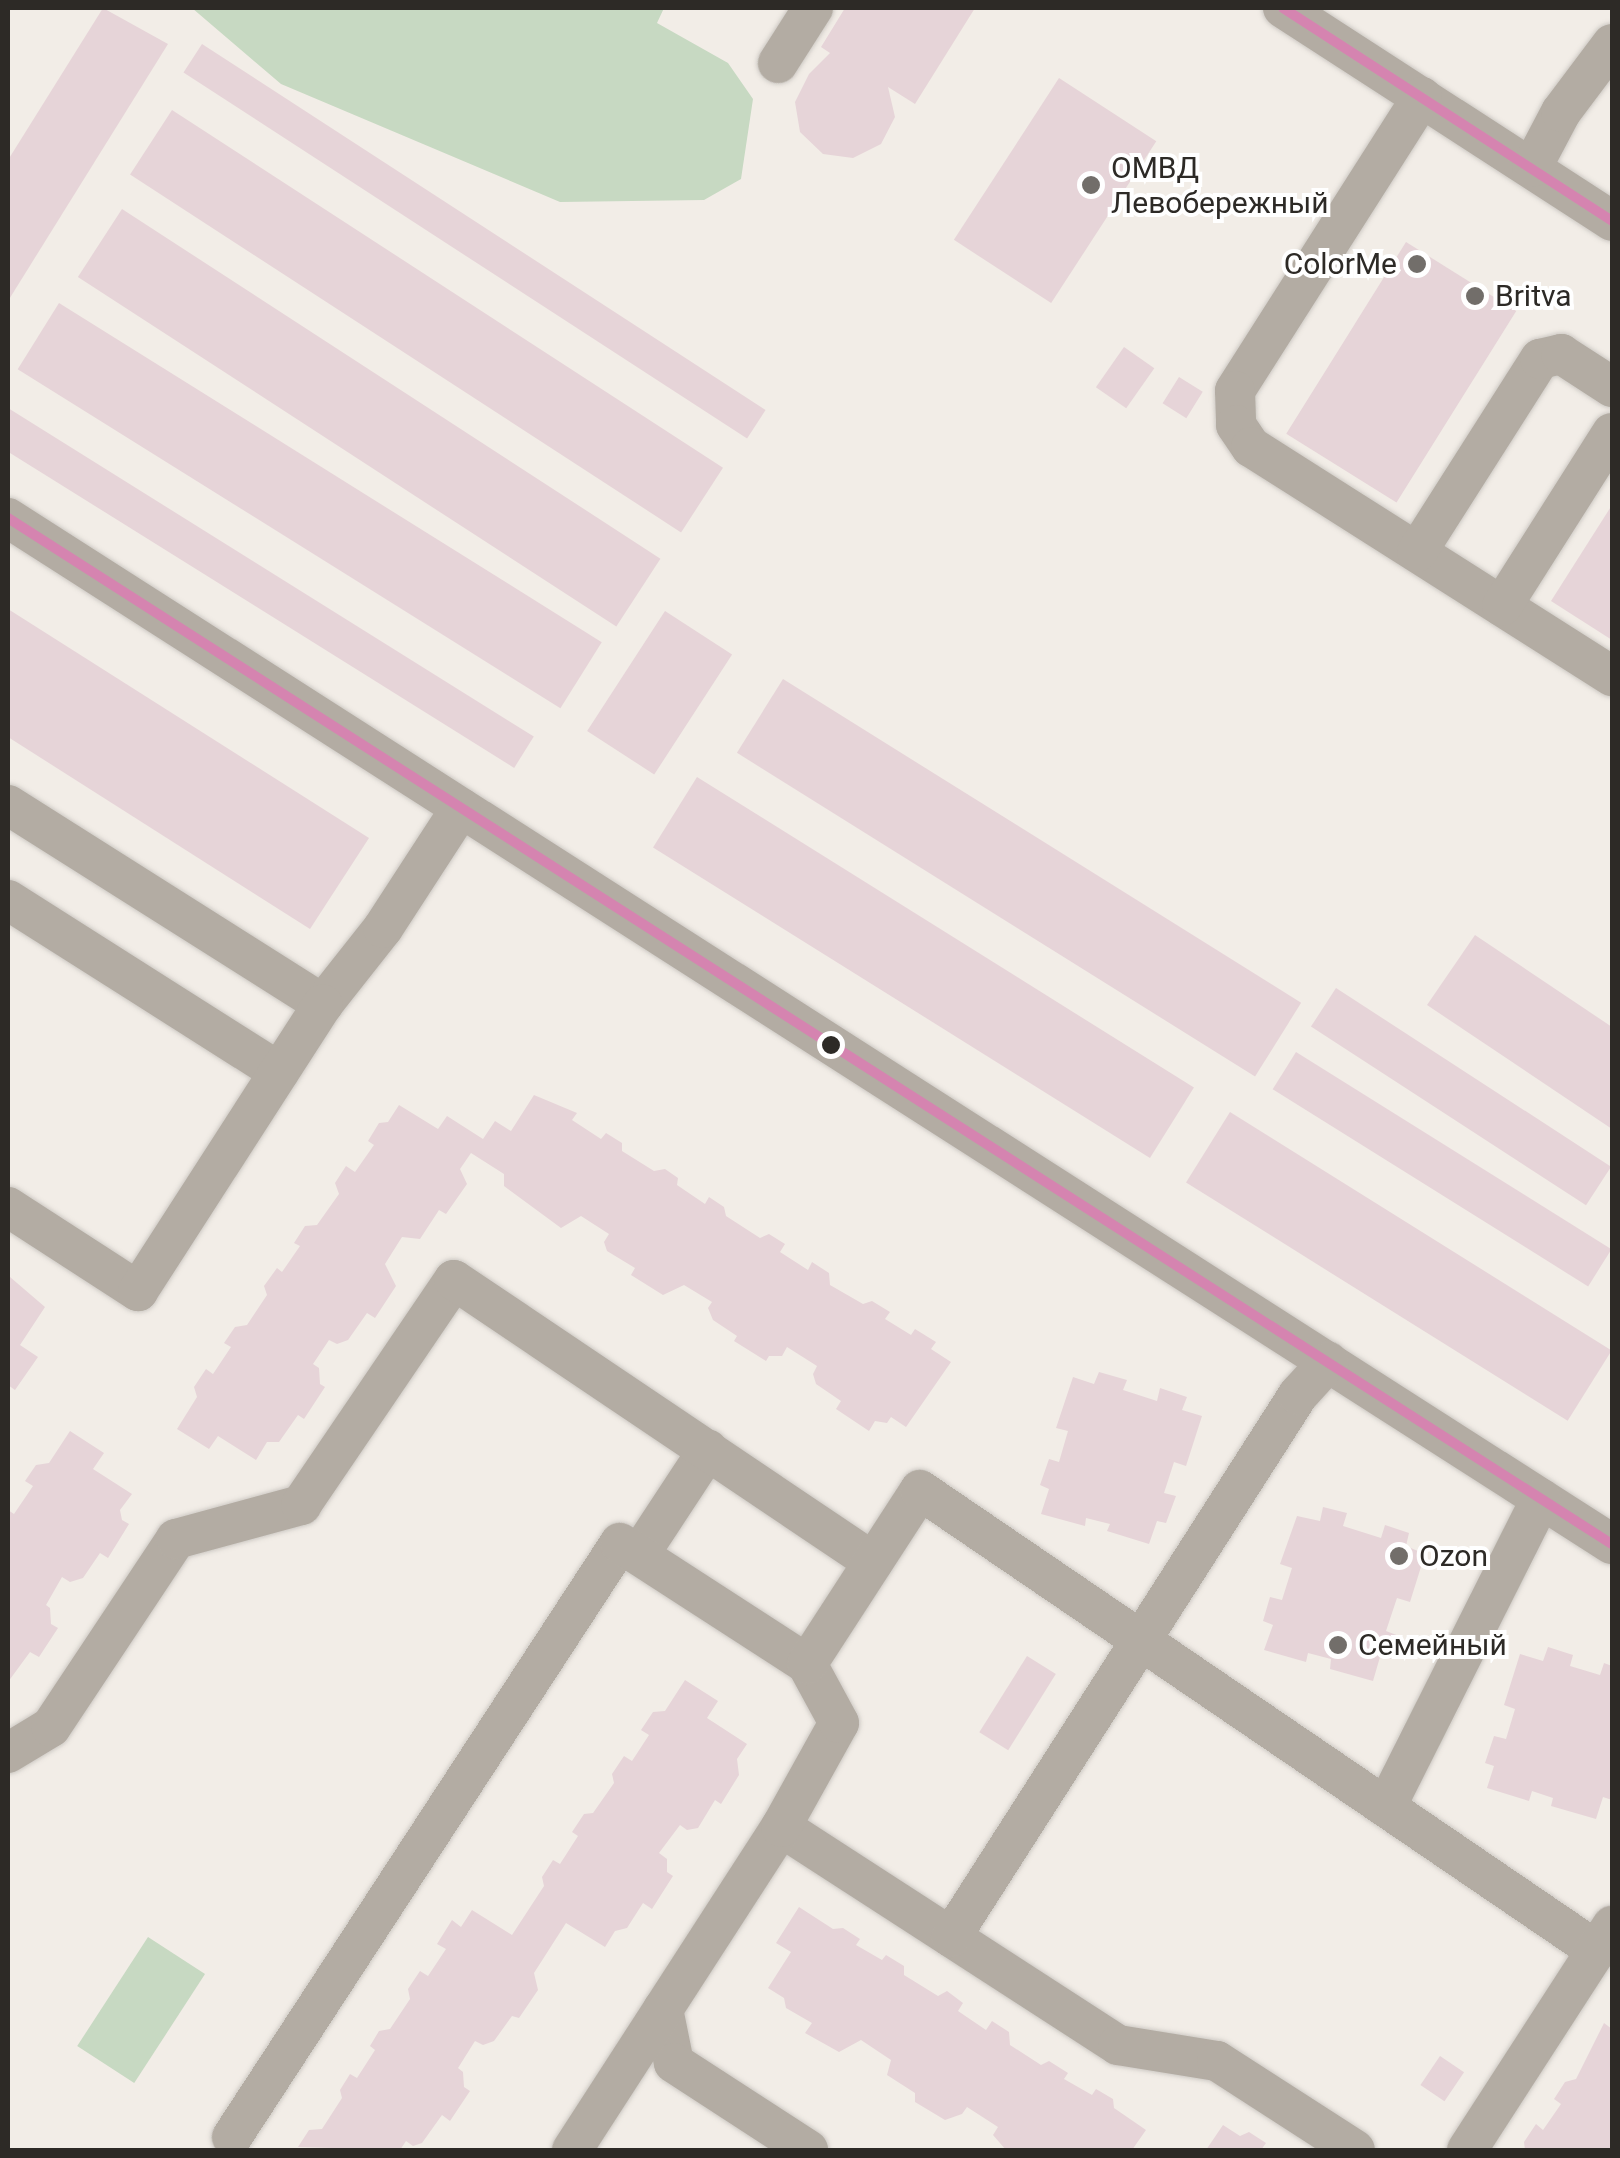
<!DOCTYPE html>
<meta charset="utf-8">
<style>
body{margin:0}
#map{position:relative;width:1620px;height:2158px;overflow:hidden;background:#f2ede7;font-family:Roboto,sans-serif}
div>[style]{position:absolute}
.green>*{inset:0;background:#c7d9c2;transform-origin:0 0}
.building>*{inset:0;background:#e6d4d8;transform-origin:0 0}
.roads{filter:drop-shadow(0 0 2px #cecac5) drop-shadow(0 0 2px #cecac5)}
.minor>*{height:40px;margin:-20px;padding:0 20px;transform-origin:20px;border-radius:20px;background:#b3aca3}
.bus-1>*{height:10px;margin:-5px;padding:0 5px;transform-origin:5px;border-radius:5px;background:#d584b0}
.dots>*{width:28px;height:28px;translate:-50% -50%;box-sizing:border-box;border:5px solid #fff;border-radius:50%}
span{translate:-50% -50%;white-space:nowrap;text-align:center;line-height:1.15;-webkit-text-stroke:8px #fff;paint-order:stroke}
.poi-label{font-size:30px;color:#2d2a26}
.left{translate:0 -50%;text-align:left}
.right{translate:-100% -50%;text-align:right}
.frame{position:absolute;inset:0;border:10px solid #2d2a26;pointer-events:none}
</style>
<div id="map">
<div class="green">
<i style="clip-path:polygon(192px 8px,664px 8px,657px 23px,728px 63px,753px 99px,741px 179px,704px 200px,560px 202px,281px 84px)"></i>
<i style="left:148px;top:1937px;width:68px;height:130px;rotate:33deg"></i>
</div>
<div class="building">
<i style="clip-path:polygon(103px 8px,168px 44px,8px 301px,8px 160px)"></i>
<i style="clip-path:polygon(845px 8px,975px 8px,915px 104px,888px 87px,895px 117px,881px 144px,853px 158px,823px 154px,800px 132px,795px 102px,809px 74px,830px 53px,821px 47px)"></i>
<i style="left:202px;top:44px;width:672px;height:34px;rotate:33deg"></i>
<i style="left:1059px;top:78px;width:116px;height:193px;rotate:33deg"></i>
<i style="left:172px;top:110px;width:657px;height:77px;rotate:33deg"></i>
<i style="left:122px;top:209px;width:642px;height:81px;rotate:33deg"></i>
<i style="left:1406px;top:242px;width:130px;height:226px;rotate:32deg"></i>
<i style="left:59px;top:303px;width:640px;height:78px;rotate:32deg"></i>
<i style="left:1124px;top:347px;width:37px;height:49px;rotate:35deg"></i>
<i style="left:1179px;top:377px;width:28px;height:31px;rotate:32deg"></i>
<i style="left:8px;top:408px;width:620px;height:37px;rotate:32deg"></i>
<i style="clip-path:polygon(1612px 505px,1612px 640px,1551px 601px)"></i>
<i style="clip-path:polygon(8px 609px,369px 838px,310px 929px,8px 737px)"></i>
<i style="left:665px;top:611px;width:80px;height:143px;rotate:33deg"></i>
<i style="left:783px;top:679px;width:611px;height:87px;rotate:32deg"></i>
<i style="left:697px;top:777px;width:586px;height:83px;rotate:32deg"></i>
<i style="clip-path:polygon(1475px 935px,1612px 1027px,1612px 1129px,1427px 1005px)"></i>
<i style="left:1336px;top:988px;width:328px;height:46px;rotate:33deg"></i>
<i style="left:1296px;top:1052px;width:372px;height:44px;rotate:32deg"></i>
<i style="clip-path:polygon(534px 1095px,577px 1113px,572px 1120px,601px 1139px,606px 1133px,622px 1143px,622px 1151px,654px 1171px,665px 1169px,678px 1178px,677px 1185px,705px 1204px,709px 1197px,724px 1207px,726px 1216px,760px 1238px,769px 1234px,785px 1244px,780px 1252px,808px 1270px,812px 1262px,829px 1273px,830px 1285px,863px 1304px,872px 1301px,890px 1312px,885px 1319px,911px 1335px,915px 1329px,936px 1342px,931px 1349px,951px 1362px,906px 1427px,891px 1417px,887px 1423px,875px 1421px,869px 1431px,836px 1409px,841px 1401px,816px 1384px,813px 1374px,817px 1366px,787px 1347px,782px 1356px,769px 1356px,766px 1361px,734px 1341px,737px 1336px,713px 1320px,708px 1308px,712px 1302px,684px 1285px,663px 1295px,631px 1275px,635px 1268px,607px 1251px,604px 1242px,609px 1234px,581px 1216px,561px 1228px,504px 1186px,504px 1174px,471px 1153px,460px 1169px,467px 1184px,446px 1214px,439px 1210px,420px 1239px,402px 1237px,385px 1264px,396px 1286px,375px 1318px,367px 1313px,348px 1340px,337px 1344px,329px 1340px,313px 1364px,319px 1368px,320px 1384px,325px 1387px,304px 1419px,298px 1415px,279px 1442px,267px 1442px,256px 1460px,218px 1436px,209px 1449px,177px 1429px,197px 1397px,194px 1387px,206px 1369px,213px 1374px,231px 1347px,224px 1343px,235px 1327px,247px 1325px,267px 1295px,264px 1286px,277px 1268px,282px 1272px,300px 1246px,294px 1243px,305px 1226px,317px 1225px,339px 1194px,335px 1183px,346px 1166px,355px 1172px,374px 1145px,368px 1141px,379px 1123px,388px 1122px,399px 1105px,438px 1129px,447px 1116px,483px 1139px,495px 1121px,511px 1131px)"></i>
<i style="left:1230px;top:1112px;width:450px;height:83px;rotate:32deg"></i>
<i style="clip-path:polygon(10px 1277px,45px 1307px,20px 1345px,38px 1357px,15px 1390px,8px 1385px)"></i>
<i style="clip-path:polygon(1099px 1372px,1127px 1380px,1123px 1390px,1157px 1401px,1160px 1388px,1187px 1397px,1182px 1410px,1202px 1416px,1186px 1466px,1174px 1462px,1164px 1493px,1176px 1496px,1166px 1523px,1157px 1521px,1149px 1544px,1107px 1531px,1110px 1524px,1086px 1518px,1085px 1526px,1041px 1514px,1049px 1489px,1040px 1485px,1049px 1459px,1059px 1462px,1068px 1431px,1056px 1428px,1073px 1377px,1094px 1384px)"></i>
<i style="clip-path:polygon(70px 1431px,104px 1453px,93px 1469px,132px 1494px,120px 1510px,122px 1520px,129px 1524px,108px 1558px,100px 1553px,83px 1578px,70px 1582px,62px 1577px,46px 1605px,50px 1608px,51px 1624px,58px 1628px,39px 1657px,30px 1652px,8px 1682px,8px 1510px,14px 1514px,33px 1486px,25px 1481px,36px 1465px,49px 1463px)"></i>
<i style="clip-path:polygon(1323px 1507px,1347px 1513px,1343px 1526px,1381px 1538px,1385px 1525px,1409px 1533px,1406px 1546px,1425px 1554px,1410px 1602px,1397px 1598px,1386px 1631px,1399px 1636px,1391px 1659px,1380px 1657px,1373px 1681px,1330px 1669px,1331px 1659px,1308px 1653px,1306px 1662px,1264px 1650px,1273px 1625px,1263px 1621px,1270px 1597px,1282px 1600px,1292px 1568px,1280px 1564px,1297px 1516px,1320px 1521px)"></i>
<i style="clip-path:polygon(1548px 1647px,1573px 1655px,1570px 1666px,1600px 1675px,1604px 1663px,1612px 1666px,1612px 1800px,1603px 1797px,1596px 1819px,1551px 1806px,1553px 1798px,1532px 1791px,1529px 1801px,1487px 1788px,1494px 1766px,1485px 1763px,1494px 1736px,1506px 1739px,1515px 1709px,1504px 1705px,1520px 1654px,1543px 1661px)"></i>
<i style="left:1027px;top:1656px;width:34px;height:90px;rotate:32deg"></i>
<i style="clip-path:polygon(685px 1680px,718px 1701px,707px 1718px,747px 1744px,737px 1759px,739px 1775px,721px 1804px,715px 1800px,698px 1828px,687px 1830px,680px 1825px,659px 1853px,667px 1859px,667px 1872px,673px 1876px,652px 1909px,643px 1903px,627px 1928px,615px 1931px,605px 1947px,566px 1923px,534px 1973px,538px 1990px,519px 2018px,512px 2016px,494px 2041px,483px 2045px,475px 2041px,458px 2068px,463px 2072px,464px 2087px,470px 2091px,450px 2121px,442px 2115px,422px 2143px,413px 2146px,406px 2141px,400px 2150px,298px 2147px,309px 2130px,322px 2129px,342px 2098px,340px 2090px,350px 2074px,357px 2078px,375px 2050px,370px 2046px,379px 2031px,390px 2029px,410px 1999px,408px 1989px,420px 1971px,428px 1976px,446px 1949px,437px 1944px,452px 1920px,461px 1927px,472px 1910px,512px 1935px,544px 1886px,542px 1877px,553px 1860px,560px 1864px,578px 1836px,572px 1832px,584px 1814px,593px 1813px,614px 1783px,612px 1774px,624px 1756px,632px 1761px,649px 1735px,641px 1730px,653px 1712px,665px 1711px)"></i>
<i style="clip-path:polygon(799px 1907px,833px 1929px,843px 1928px,860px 1939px,856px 1945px,882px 1960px,886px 1955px,904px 1966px,904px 1975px,938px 1996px,947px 1991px,963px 2003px,958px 2011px,986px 2030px,992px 2021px,1009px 2032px,1010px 2045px,1041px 2065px,1049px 2061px,1068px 2073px,1064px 2079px,1092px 2095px,1096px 2089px,1113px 2099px,1114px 2108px,1146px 2130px,1132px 2150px,1006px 2150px,993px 2135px,998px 2127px,967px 2107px,962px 2114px,945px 2120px,915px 2102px,915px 2093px,887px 2075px,891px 2060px,861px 2040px,839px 2052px,805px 2033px,812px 2023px,786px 2008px,784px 1998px,768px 1988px,791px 1952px,776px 1943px)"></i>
<i style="clip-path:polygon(1604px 2023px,1612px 2029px,1612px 2150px,1525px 2150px,1524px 2142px,1536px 2124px,1543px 2130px,1561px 2104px,1554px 2099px,1565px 2082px,1576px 2079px)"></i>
<i style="left:1440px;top:2056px;width:29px;height:35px;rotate:34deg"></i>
<i style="clip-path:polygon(1223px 2125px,1240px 2136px,1249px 2132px,1266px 2143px,1261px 2150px,1206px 2150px)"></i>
</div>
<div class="roads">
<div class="minor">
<i style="left:1283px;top:8px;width:392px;rotate:32.9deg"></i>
<i style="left:778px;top:63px;width:65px;rotate:-57.5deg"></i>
<i style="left:1422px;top:97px;width:348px;rotate:122.5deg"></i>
<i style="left:1235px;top:391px;width:34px;rotate:88deg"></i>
<i style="left:1236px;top:425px;width:27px;rotate:56deg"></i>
<i style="left:1251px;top:447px;width:428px;rotate:32.4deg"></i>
<i style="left:1532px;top:167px;width:62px;rotate:-62.2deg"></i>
<i style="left:1561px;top:112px;width:85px;rotate:-53.1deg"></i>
<i style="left:8px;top:518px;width:1904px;rotate:32.61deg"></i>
<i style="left:1417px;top:552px;width:229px;rotate:-57.5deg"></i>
<i style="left:1540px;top:359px;width:22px;rotate:-13deg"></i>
<i style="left:1561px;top:354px;width:61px;rotate:32.9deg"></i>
<i style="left:1502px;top:606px;width:205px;rotate:-57.6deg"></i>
<i style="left:8px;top:805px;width:373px;rotate:32.3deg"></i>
<i style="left:323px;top:1004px;width:97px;rotate:-51.7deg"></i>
<i style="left:383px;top:928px;width:143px;rotate:-57deg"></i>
<i style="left:8px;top:900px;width:321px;rotate:32.4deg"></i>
<i style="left:8px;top:1207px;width:155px;rotate:32.9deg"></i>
<i style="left:138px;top:1291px;width:341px;rotate:-57.2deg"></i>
<i style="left:639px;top:1555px;width:126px;rotate:-56.7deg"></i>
<i style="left:8px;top:1753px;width:50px;rotate:-31.2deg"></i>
<i style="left:51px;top:1727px;width:226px;rotate:-56.4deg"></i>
<i style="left:176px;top:1539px;width:130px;rotate:-15.2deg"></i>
<i style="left:301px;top:1505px;width:272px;rotate:-55.8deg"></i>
<i style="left:454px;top:1280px;width:505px;rotate:33.94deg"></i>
<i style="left:1386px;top:1807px;width:345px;rotate:-63.3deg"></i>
<i style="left:781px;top:1827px;width:401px;rotate:32.9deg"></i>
<i style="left:1118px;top:2045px;width:100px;rotate:9.2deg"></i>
<i style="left:1217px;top:2061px;width:164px;rotate:32.8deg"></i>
<i style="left:951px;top:1937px;width:644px;rotate:-57.37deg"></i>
<i style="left:1298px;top:1395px;width:45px;rotate:-47.7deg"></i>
<i style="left:663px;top:2009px;width:55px;rotate:78.5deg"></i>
<i style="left:674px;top:2063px;width:160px;rotate:33deg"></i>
<i style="left:232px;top:2137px;width:709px;rotate:-56.85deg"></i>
<i style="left:620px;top:1543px;width:223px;rotate:32.9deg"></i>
<i style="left:572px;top:2150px;width:385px;rotate:-57.1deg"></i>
<i style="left:781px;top:1827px;width:119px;rotate:-60.9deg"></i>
<i style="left:839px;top:1723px;width:67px;rotate:-118.5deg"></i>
<i style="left:807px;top:1664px;width:207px;rotate:-57deg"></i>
<i style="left:920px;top:1490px;width:819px;rotate:34.25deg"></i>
<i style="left:1467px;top:2150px;width:267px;rotate:-57.1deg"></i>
</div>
</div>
<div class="bus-1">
<i style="left:1283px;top:8px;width:392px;rotate:32.9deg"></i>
<i style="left:8px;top:518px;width:1904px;rotate:32.61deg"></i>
</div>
<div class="dots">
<i style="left:1091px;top:185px;background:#726e6a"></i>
<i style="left:1417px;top:264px;background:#726e6a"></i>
<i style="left:1475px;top:296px;background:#726e6a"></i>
<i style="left:831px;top:1045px;background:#2d2a26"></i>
<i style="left:1399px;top:1556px;background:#726e6a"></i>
<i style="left:1338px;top:1645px;background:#726e6a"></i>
</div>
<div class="poi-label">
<span class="left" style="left:1111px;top:185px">ОМВД<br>Левобережный</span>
<span class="right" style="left:1397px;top:264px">ColorMe</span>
<span class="left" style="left:1495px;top:296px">Britva</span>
<span class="left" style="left:1419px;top:1556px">Ozon</span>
<span class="left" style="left:1358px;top:1645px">Семейный</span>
</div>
<div class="frame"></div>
</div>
